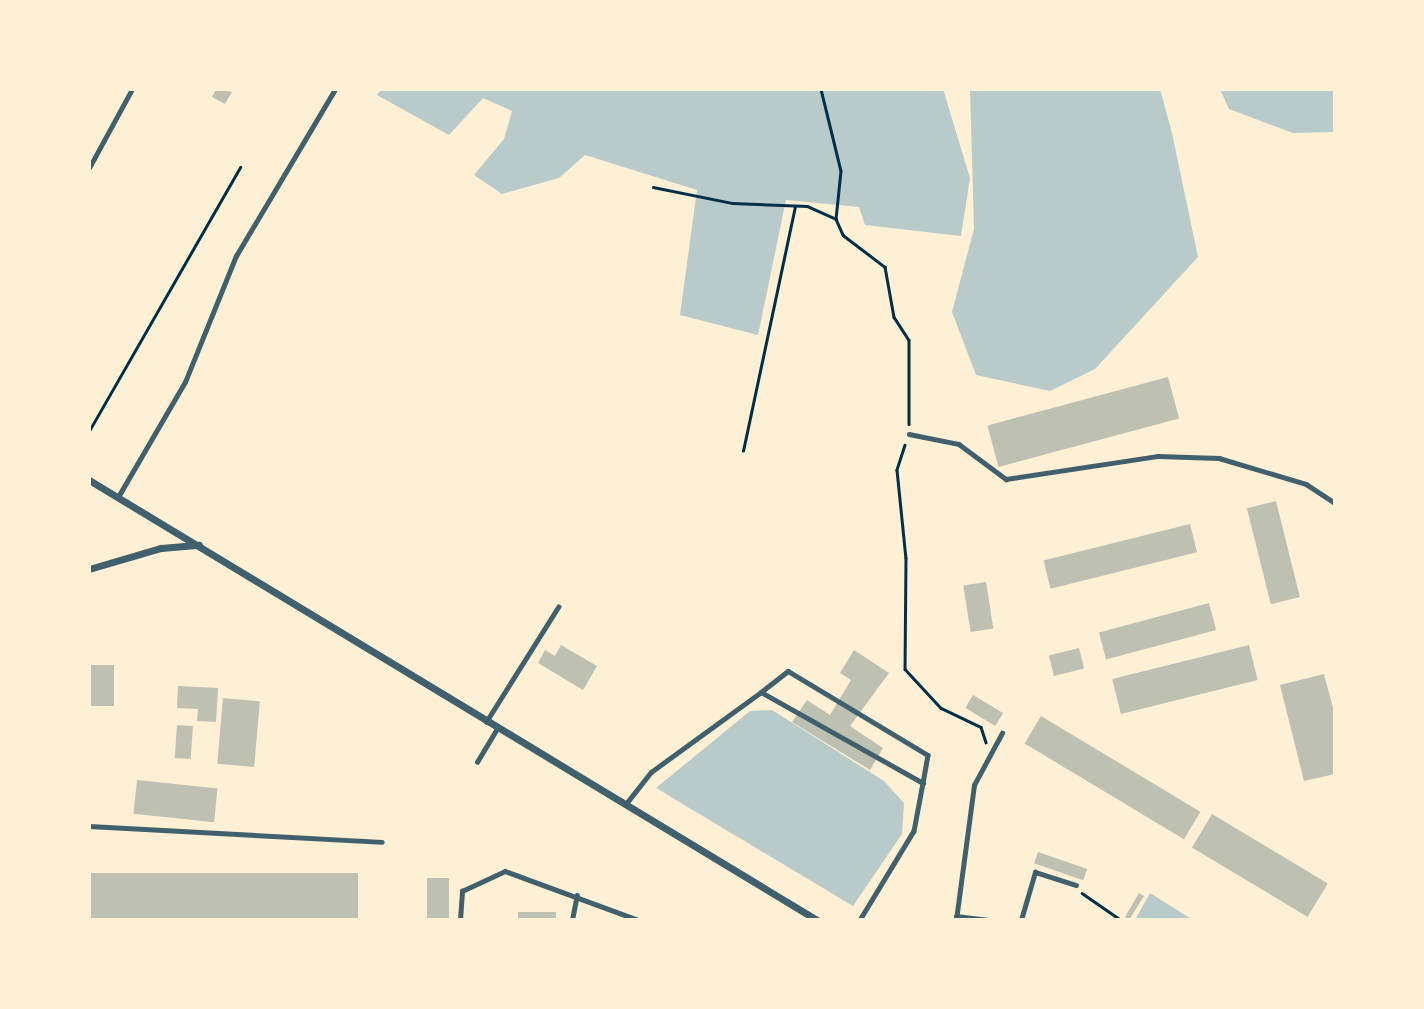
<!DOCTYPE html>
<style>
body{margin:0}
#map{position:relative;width:1424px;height:1009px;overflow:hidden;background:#fdf0d5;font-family:"Fira Sans",sans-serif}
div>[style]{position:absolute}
.green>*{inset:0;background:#b9caca}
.building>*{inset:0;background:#bec0b2;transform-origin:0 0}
.path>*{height:2.5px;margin:-1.25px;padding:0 1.25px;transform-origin:1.25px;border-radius:1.25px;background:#003049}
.service>*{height:4.5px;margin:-2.25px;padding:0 2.25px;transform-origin:2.25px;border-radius:2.25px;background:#3f606c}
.minor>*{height:7px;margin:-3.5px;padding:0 3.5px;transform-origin:3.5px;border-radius:3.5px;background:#3f606c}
span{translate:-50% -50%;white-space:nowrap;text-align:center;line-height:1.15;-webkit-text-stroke:6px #fdf0d5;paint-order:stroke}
.frame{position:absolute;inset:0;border:91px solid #fdf0d5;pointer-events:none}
</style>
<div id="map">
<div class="green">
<i style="clip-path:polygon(381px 89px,943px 89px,970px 178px,961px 236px,865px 225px,859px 207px,786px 200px,758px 335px,680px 315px,697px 190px,585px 155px,559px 178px,502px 194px,474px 175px,504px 139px,512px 111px,483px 98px,449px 135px,377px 95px)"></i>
<i style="clip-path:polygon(970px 89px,1160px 89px,1172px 133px,1198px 257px,1095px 369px,1050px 391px,976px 375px,952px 312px,974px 229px)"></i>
<i style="clip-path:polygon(1220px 89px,1335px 89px,1335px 132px,1293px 133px,1229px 109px)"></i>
<i style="clip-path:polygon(772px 710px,884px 781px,904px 803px,902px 834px,853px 906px,656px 788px,750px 711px)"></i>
<i style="clip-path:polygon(1150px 893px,1193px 920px,1135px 920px)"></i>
</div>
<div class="building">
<i style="clip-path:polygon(216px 89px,232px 92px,225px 104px,212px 97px)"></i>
<i style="left:1168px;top:377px;width:43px;height:187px;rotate:75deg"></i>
<i style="left:1276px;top:501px;width:99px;height:30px;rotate:76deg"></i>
<i style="left:1190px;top:524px;width:29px;height:151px;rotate:76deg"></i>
<i style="left:986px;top:582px;width:47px;height:23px;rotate:81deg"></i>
<i style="left:1209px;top:603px;width:28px;height:114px;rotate:75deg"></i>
<i style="clip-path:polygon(561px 645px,597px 666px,583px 690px,538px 663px,545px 650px,555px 656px)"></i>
<i style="left:1249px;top:645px;width:36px;height:141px;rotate:76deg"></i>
<i style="left:1079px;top:648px;width:21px;height:31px;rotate:76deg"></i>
<i style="clip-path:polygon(854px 650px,889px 673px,850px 726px,883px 748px,870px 770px,792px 722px,807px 700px,830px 715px,851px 680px,840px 673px)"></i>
<i style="left:89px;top:665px;width:25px;height:41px"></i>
<i style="clip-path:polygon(1324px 674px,1335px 715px,1335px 774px,1304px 781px,1280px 685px)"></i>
<i style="clip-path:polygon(178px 686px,218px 688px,216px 722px,197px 721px,198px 709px,177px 708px)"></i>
<i style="left:973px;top:695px;width:35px;height:15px;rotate:31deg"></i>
<i style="left:223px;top:698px;width:37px;height:66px;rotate:5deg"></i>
<i style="left:1041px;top:716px;width:186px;height:32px;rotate:31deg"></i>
<i style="left:177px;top:725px;width:16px;height:33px;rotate:4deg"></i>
<i style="left:137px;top:780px;width:81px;height:34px;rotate:6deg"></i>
<i style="left:1212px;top:814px;width:135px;height:39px;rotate:31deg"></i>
<i style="left:1038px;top:852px;width:52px;height:12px;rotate:19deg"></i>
<i style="left:89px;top:873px;width:269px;height:47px"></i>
<i style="left:427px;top:878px;width:22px;height:42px"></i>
<i style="clip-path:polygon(1139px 893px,1144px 896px,1129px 920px,1125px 917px)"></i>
<i style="left:518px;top:912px;width:38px;height:8px"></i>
</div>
<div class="path">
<i style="left:821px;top:89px;width:84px;rotate:76.3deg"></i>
<i style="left:841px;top:171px;width:48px;rotate:95.9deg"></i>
<i style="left:653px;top:187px;width:81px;rotate:11.4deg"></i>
<i style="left:732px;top:203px;width:75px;rotate:2.3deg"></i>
<i style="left:807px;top:206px;width:32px;rotate:24deg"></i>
<i style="left:836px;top:219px;width:17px;rotate:66deg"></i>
<i style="left:843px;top:235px;width:53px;rotate:37.3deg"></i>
<i style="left:885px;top:267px;width:51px;rotate:79.8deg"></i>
<i style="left:894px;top:317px;width:27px;rotate:57deg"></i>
<i style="left:909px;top:340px;width:84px;rotate:90deg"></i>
<i style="left:89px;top:431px;width:304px;rotate:-60.2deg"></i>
<i style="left:905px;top:445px;width:26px;rotate:108deg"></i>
<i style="left:897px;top:470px;width:88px;rotate:84.2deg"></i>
<i style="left:906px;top:558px;width:111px;rotate:90.5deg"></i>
<i style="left:905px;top:669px;width:53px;rotate:47.3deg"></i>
<i style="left:941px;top:708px;width:44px;rotate:25.4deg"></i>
<i style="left:981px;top:727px;width:16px;rotate:72deg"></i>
<i style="left:743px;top:451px;width:250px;rotate:-78deg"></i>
<i style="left:1082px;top:893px;width:47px;rotate:34.7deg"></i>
</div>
<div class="service">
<i style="left:89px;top:168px;width:90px;rotate:-61.4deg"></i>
<i style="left:909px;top:434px;width:51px;rotate:11.3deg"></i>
<i style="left:959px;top:444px;width:59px;rotate:36.7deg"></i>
<i style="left:1006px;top:479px;width:154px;rotate:-8.6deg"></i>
<i style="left:1158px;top:456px;width:61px;rotate:1.9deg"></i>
<i style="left:1219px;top:458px;width:91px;rotate:16.6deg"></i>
<i style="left:1306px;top:484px;width:35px;rotate:33deg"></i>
<i style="left:118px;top:497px;width:133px;rotate:-59.8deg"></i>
<i style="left:185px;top:382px;width:136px;rotate:-68deg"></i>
<i style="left:236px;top:256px;width:194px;rotate:-59.3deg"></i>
<i style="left:761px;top:692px;width:34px;rotate:-38deg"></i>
<i style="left:788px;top:671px;width:163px;rotate:31deg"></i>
<i style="left:928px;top:755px;width:28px;rotate:100deg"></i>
<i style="left:486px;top:722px;width:136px;rotate:-57.9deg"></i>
<i style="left:477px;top:762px;width:39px;rotate:-59deg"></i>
<i style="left:625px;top:805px;width:42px;rotate:-51.8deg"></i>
<i style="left:651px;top:772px;width:136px;rotate:-36deg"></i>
<i style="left:761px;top:692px;width:186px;rotate:29.3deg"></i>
<i style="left:923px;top:783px;width:49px;rotate:100.6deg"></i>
<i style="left:914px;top:831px;width:104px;rotate:121.2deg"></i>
<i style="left:89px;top:826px;width:293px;rotate:3.1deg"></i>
<i style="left:956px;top:916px;width:33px;rotate:7deg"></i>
<i style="left:460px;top:920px;width:29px;rotate:-86deg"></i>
<i style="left:462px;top:891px;width:47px;rotate:-24.9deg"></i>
<i style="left:505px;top:871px;width:142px;rotate:20.2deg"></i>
<i style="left:572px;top:920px;width:25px;rotate:-79deg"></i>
<i style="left:956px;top:920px;width:136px;rotate:-82.4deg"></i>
<i style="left:974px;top:785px;width:59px;rotate:-61.7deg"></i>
<i style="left:1021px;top:920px;width:50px;rotate:-73.7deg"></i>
<i style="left:1035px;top:872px;width:43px;rotate:17.6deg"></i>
</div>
<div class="minor">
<i style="left:89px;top:480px;width:851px;rotate:31.15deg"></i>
<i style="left:89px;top:569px;width:75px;rotate:-16.3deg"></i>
<i style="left:161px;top:548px;width:38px;rotate:-5deg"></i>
</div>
<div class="frame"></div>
</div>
